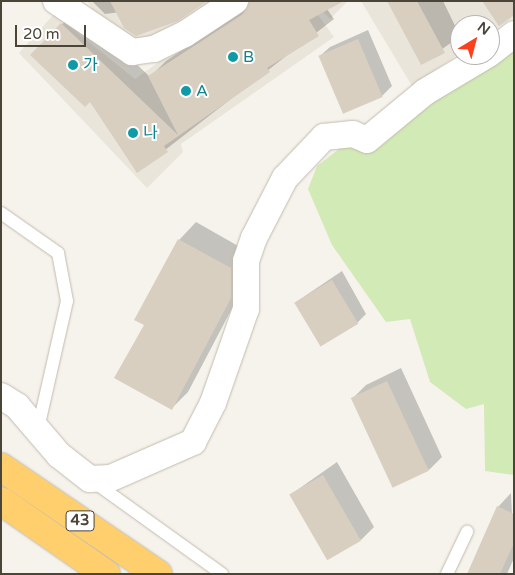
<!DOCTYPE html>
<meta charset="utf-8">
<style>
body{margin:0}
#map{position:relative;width:515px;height:575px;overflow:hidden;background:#f6f3ec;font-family:"Varela Round","Noto Sans KR",sans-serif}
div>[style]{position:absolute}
.residential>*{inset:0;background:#eae5da}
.green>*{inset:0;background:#d2eab5}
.shadow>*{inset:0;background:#0003}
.building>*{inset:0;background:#d8cfc1;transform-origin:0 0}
.roads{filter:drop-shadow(0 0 1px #c2bbae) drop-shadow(0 0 1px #c2bbae)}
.lane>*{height:12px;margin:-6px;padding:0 6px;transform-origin:6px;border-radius:6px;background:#fff}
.street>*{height:26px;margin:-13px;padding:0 13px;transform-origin:13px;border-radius:13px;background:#fff}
.highway>*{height:28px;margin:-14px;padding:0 14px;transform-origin:14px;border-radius:14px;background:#ffcf6e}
.dots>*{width:14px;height:14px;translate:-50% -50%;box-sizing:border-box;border:2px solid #fff;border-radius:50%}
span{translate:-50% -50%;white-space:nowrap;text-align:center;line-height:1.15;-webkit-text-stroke:4px #fff;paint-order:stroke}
.shield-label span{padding:1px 4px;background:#fff;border:1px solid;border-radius:4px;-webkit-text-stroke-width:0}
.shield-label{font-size:15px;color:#4b4439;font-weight:700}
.culture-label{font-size:16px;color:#0d838f}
.left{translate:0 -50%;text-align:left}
.frame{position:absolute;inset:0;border:2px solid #4b4439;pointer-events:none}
.north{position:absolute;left:450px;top:15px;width:50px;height:50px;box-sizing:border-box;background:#fff;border:1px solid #b7b4b0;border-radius:50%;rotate:37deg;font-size:14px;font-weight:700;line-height:20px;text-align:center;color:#4b4439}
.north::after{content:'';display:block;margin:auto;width:18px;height:22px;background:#fc3f1d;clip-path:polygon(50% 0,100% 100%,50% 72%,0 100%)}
.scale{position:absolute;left:15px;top:25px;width:71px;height:22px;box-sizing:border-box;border:2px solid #4b4439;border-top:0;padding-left:6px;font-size:15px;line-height:18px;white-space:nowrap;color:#4b4439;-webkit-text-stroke:4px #fff;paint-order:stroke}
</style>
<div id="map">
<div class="residential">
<i style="clip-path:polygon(87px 1px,219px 1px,152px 47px,110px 36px)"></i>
<i style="clip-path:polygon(245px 1px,308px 1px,334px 37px,181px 144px,183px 152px,147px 188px,19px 53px,54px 14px,135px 79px)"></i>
<i style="clip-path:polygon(313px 1px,348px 1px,330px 19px)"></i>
<i style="clip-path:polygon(361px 1px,514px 1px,514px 17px,490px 33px,490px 25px,460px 25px,460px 53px,412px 86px)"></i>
</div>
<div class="green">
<i style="clip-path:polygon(514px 43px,514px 475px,485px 471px,484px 404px,466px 409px,430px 382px,410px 319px,386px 322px,332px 245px,308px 189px,317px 166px,348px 142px)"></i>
</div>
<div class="shadow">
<i style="clip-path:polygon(92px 1px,205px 1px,105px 14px)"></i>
<i style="clip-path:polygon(254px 1px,327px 9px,334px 19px,138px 171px,90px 100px,32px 55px,78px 8px,150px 77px,166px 61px)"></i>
<i style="clip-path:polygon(388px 1px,443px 1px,460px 36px,422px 64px)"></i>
<i style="clip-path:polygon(368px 30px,392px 86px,382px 96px,320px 56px,330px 47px)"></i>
<i style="clip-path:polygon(196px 222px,247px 251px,247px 280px,188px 392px,171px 409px,146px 325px,136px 319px,180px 239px)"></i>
<i style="clip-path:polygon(342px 271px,366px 314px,357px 323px,296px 302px)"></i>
<i style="clip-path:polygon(401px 368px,442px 457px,429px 470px,352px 399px,366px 385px)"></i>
<i style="clip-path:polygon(337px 462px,374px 527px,361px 540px,290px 495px)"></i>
<i style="clip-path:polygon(511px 493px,514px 558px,507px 574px,469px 574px,498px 507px)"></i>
</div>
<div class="building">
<i style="clip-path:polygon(110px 1px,207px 1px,178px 21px,136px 36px,124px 28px)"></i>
<i style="clip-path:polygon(250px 1px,344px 1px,309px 20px,319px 36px,267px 68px,270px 72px,164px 146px,168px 152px,137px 173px,90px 102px,85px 107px,30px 55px,61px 23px,178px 135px,148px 76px,243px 14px)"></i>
<i style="clip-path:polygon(387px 1px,417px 1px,445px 53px,421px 65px)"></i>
<i style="clip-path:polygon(482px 1px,514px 1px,514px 15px,499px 26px)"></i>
<i style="left:358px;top:39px;width:63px;height:43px;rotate:67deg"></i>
<i style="clip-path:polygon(178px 239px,231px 268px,231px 298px,172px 410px,114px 378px,144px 325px,134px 320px)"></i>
<i style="left:332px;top:280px;width:51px;height:44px;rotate:59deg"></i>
<i style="left:387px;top:381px;width:99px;height:40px;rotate:65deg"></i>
<i style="left:323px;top:475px;width:76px;height:39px;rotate:60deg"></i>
<i style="clip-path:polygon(497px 506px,514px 514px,514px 543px,500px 574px,467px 574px)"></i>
</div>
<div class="roads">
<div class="lane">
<i style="left:1px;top:213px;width:70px;rotate:35.1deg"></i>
<i style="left:58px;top:253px;width:49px;rotate:79.4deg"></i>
<i style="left:67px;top:301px;width:131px;rotate:102.8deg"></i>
<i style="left:94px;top:482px;width:158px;rotate:35.7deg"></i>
<i style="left:447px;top:574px;width:47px;rotate:-64.5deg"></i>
</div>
<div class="street">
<i style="left:56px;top:1px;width:92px;rotate:33.9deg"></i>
<i style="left:132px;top:52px;width:22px;rotate:-8deg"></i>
<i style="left:154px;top:49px;width:34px;rotate:-26deg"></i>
<i style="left:185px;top:34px;width:60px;rotate:-33.4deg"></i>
<i style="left:490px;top:53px;width:31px;rotate:-38deg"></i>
<i style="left:1px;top:396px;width:19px;rotate:32deg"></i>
<i style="left:17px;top:406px;width:65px;rotate:49.4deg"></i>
<i style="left:59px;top:455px;width:39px;rotate:38deg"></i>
<i style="left:90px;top:479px;width:21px;rotate:-3deg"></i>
<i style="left:111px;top:478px;width:90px;rotate:-23.7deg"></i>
<i style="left:193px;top:442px;width:44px;rotate:-62.9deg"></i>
<i style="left:213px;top:403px;width:100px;rotate:-70.7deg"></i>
<i style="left:246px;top:309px;width:48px;rotate:-90deg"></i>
<i style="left:246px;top:261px;width:24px;rotate:-71deg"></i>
<i style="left:254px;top:238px;width:68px;rotate:-62.7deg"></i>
<i style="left:285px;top:178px;width:57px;rotate:-46.4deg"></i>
<i style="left:324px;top:137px;width:29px;rotate:-6deg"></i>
<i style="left:353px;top:134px;width:15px;rotate:23deg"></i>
<i style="left:367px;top:140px;width:75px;rotate:-39.6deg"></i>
<i style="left:425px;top:92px;width:72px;rotate:-30.8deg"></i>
</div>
<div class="highway">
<i style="left:1px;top:467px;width:190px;rotate:34.3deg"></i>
<i style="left:1px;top:501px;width:128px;rotate:34.8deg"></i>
</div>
</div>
<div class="dots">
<i style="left:233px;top:57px;background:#0f9aa8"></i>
<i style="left:73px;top:65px;background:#0f9aa8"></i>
<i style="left:186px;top:91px;background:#0f9aa8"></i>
<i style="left:133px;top:133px;background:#0f9aa8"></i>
</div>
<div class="shield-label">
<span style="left:80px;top:521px">43</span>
</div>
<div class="culture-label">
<span class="left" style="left:243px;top:57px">B</span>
<span class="left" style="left:83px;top:65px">가</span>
<span class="left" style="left:196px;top:91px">A</span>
<span class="left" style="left:143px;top:133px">나</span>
</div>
<div class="frame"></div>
<div class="north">N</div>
<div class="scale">20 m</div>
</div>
